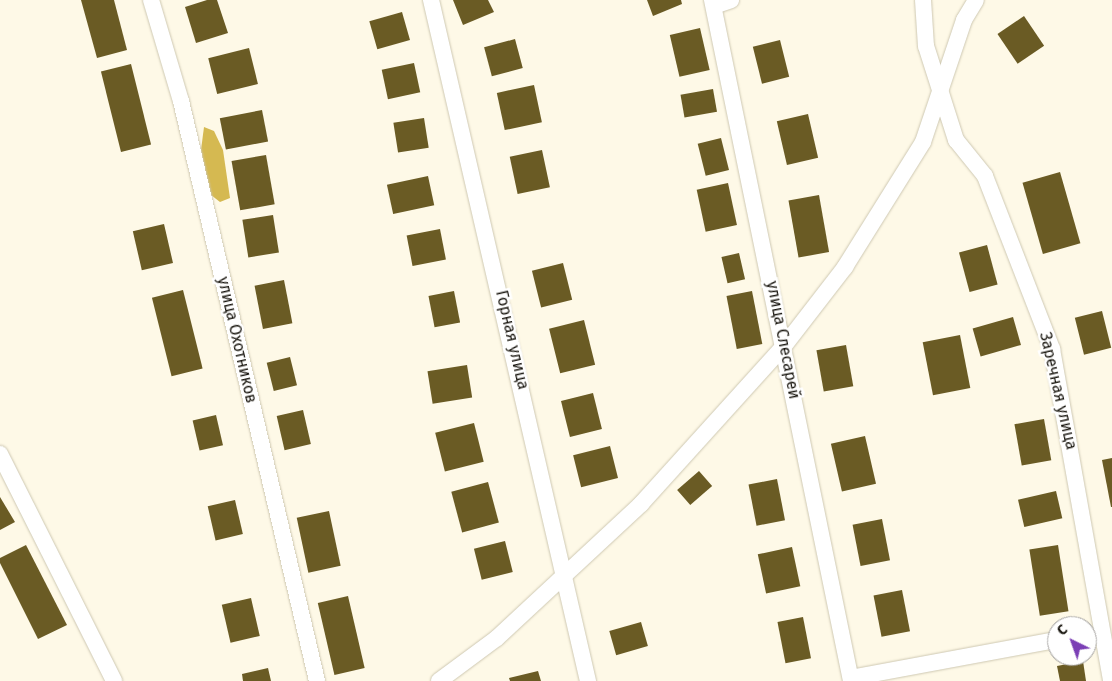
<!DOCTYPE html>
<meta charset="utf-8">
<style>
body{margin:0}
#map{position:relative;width:1112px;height:681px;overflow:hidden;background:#fef9e7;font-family:"Fira Sans",sans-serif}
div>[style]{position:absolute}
.forest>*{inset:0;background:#d5b951}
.building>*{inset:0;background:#6a5b24;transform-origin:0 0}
.roads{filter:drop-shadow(0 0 1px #cec8b2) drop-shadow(0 0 1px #cec8b2)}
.minor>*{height:16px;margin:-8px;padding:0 8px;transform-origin:8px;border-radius:8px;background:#fff}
span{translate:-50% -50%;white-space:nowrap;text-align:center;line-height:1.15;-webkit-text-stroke:5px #fff;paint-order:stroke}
.street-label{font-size:16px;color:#18150e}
.north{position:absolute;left:1047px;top:616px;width:50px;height:50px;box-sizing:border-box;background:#fff;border:1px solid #a3a19f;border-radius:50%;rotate:318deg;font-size:14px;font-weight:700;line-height:20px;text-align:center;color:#18150e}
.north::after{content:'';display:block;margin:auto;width:18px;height:22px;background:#7b3fb5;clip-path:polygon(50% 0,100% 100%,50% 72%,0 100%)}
</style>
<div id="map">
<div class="forest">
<i style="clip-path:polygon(204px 127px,214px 131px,223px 150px,230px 198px,220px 202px,211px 195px,206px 175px,201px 150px)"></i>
</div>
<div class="building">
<i style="clip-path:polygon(81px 0,114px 0,127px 50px,97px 58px)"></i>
<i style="clip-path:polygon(207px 0,217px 0,228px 33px,196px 43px,185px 7px)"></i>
<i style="clip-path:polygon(453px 0,488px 0,494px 12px,463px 25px)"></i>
<i style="clip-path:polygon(647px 0,681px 0,682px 4px,653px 16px)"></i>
<i style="left:402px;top:12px;width:29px;height:34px;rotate:74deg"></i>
<i style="left:1024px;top:16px;width:36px;height:32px;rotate:56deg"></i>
<i style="left:700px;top:28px;width:43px;height:31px;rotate:77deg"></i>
<i style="left:515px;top:39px;width:30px;height:32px;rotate:75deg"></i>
<i style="left:780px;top:40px;width:38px;height:28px;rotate:76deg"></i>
<i style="left:249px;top:48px;width:37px;height:42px;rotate:76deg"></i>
<i style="left:414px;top:63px;width:30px;height:33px;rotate:78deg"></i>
<i style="left:131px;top:64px;width:83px;height:31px;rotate:76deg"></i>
<i style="left:534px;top:85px;width:38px;height:38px;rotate:78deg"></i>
<i style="left:713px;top:89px;width:23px;height:33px;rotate:80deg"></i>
<i style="left:262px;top:110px;width:32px;height:43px;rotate:79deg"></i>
<i style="left:808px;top:114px;width:45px;height:32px;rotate:77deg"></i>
<i style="left:424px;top:118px;width:30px;height:31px;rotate:81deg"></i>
<i style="left:721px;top:138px;width:33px;height:24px;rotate:76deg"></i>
<i style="left:542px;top:150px;width:38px;height:33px;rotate:78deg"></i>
<i style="left:266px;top:155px;width:50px;height:35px;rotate:80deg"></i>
<i style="left:1060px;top:172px;width:74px;height:39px;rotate:74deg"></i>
<i style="left:428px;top:176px;width:30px;height:42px;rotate:78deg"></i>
<i style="left:728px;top:183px;width:43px;height:32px;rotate:78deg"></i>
<i style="left:819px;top:195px;width:58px;height:31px;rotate:80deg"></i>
<i style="left:273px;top:215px;width:38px;height:31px;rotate:81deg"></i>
<i style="left:164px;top:224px;width:40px;height:32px;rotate:77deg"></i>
<i style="left:440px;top:229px;width:31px;height:34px;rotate:79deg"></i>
<i style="left:987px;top:245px;width:41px;height:29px;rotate:75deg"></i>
<i style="left:739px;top:253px;width:27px;height:18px;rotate:77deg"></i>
<i style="left:563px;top:263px;width:38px;height:32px;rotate:76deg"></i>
<i style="left:284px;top:280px;width:44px;height:30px;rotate:79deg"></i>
<i style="left:183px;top:290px;width:81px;height:32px;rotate:76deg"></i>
<i style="left:454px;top:291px;width:32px;height:26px;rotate:79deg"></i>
<i style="left:752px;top:291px;width:54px;height:26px;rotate:79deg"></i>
<i style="left:1102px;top:311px;width:38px;height:28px;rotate:76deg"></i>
<i style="left:1013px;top:317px;width:29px;height:42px;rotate:74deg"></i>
<i style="left:584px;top:320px;width:46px;height:36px;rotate:76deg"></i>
<i style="left:960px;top:335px;width:54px;height:38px;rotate:79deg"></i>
<i style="left:846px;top:345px;width:42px;height:30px;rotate:80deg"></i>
<i style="left:290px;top:357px;width:29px;height:24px;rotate:76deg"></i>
<i style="left:467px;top:365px;width:33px;height:40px;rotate:81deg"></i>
<i style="left:593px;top:393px;width:37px;height:33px;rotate:76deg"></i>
<i style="left:303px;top:410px;width:35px;height:27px;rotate:77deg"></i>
<i style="left:216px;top:415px;width:31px;height:24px;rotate:77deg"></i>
<i style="left:1044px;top:419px;width:42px;height:30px;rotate:80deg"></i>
<i style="left:474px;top:423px;width:40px;height:40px;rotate:76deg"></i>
<i style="left:865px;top:436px;width:49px;height:35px;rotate:77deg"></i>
<i style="left:610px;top:446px;width:33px;height:38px;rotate:76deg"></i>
<i style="clip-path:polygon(1112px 458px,1112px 507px,1111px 507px,1102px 460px)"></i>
<i style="left:699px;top:471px;width:20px;height:29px;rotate:49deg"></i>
<i style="left:777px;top:479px;width:42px;height:29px;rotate:79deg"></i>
<i style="left:488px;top:482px;width:42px;height:38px;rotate:75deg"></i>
<i style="left:1056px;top:491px;width:28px;height:39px;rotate:77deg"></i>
<i style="clip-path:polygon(0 497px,15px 522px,0 530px)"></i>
<i style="left:235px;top:500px;width:35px;height:28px;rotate:77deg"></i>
<i style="left:329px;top:511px;width:56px;height:33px;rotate:78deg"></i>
<i style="left:882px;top:519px;width:42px;height:30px;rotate:79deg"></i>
<i style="left:505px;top:541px;width:32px;height:32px;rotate:76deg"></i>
<i style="clip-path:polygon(26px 545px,67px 625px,38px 639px,0 563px,0 558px)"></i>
<i style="left:1058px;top:545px;width:67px;height:29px;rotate:81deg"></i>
<i style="left:792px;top:547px;width:40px;height:35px;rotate:78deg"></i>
<i style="left:902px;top:590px;width:42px;height:29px;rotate:79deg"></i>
<i style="left:348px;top:596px;width:74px;height:31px;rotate:77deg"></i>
<i style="left:251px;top:598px;width:39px;height:30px;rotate:77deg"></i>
<i style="left:803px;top:617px;width:42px;height:26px;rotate:79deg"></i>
<i style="left:641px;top:622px;width:25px;height:33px;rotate:74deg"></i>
<i style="clip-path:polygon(1083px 661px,1086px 681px,1060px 681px,1057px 666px)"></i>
<i style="clip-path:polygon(268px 668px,271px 681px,243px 681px,242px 674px)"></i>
<i style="clip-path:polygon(538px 671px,541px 681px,510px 681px,509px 678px)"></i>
</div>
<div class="roads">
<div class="minor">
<i style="left:151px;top:0;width:105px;rotate:73.5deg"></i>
<i style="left:181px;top:101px;width:596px;rotate:76.8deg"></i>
<i style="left:431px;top:0;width:699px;rotate:77.02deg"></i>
<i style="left:712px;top:0;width:695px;rotate:78.46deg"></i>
<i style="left:923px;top:0;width:46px;rotate:86.3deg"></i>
<i style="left:926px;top:46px;width:99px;rotate:72.3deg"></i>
<i style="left:956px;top:140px;width:46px;rotate:51.1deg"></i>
<i style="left:985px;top:176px;width:186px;rotate:68.8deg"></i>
<i style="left:1052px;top:349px;width:337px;rotate:79.9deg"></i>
<i style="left:714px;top:6px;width:18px;rotate:-19deg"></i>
<i style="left:0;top:454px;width:254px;rotate:63.3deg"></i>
<i style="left:851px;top:678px;width:209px;rotate:-10.5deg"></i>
<i style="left:439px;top:681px;width:72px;rotate:-36.6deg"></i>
<i style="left:497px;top:638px;width:197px;rotate:-42.9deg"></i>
<i style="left:641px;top:504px;width:213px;rotate:-47.9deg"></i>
<i style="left:784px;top:346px;width:100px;rotate:-52.3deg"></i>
<i style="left:845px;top:267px;width:147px;rotate:-58deg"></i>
<i style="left:923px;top:142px;width:129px;rotate:-71.4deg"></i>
<i style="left:964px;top:20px;width:23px;rotate:-59deg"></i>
</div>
</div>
<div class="street-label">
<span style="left:237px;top:340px;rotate:77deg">улица Охотников</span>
<span style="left:512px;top:340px;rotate:77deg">Горная улица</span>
<span style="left:783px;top:340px;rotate:79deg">улица Слесарей</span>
<span style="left:1058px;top:391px;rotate:77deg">Заречная улица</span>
</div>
<div class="north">С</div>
</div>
